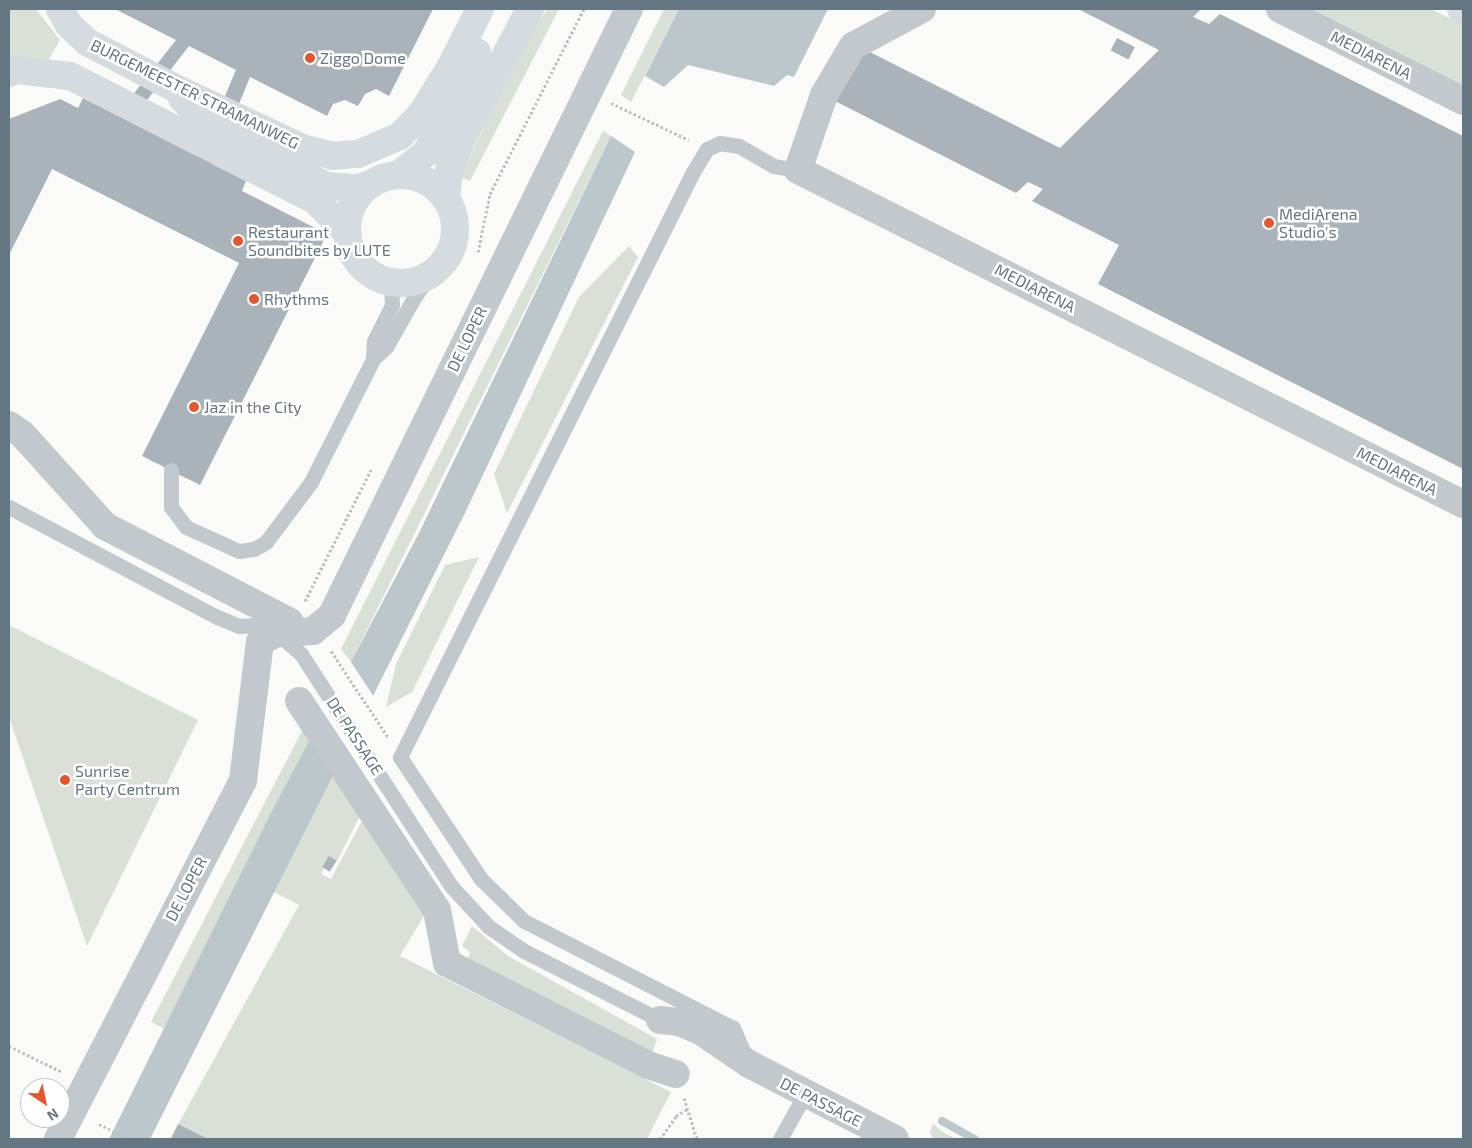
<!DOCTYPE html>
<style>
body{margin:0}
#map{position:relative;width:1472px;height:1148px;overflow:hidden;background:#fafaf8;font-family:"Exo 2",sans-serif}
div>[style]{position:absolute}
.green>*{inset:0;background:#dadfd7}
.water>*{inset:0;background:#bbc7cb}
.pier>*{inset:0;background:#fafaf8}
.stream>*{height:8px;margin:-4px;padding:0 4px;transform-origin:4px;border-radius:4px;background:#bbc7cb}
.building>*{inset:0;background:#aab3b9;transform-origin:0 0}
.path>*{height:3px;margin-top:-1.5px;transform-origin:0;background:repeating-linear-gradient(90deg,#bbbfc2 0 2.5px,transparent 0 5px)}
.lane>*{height:15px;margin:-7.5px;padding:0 7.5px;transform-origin:7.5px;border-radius:7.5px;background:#c3c8cc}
.street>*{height:28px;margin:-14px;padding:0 14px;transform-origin:14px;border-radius:14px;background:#c3c8cc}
.secondary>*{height:28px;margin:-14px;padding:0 14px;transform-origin:14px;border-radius:14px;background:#d6dbdf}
.secondary>.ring{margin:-14px;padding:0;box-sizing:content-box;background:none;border:28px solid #d6dbdf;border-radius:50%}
.primary>*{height:28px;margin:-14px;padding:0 14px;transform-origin:14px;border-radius:14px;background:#d6dbdf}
.dots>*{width:14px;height:14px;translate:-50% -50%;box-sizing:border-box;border:2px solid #fff;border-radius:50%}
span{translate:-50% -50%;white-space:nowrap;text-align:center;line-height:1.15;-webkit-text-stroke:5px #fff;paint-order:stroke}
.street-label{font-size:16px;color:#657683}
.poi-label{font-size:16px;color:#657683}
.left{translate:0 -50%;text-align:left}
.frame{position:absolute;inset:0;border:10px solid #657683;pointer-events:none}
.north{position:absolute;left:20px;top:1078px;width:50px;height:50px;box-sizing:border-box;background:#fff;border:1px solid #c1c8cd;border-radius:50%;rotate:146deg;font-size:14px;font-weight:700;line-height:20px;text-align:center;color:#657683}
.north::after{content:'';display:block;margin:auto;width:18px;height:22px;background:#e4572e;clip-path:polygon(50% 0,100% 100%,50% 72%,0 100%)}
</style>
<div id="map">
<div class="green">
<i style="clip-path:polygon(9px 9px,36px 9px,60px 40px,46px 64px,9px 64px)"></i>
<i style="clip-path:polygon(547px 9px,559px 9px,470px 181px,460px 177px,516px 59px)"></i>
<i style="clip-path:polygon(664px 9px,679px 9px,631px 102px,621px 95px)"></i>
<i style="clip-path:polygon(1305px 9px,1431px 9px,1463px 25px,1463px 89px)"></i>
<i style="clip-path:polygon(603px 131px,611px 136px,351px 662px,341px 649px)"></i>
<i style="clip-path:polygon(629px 246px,638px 257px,507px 513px,494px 474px,579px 297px)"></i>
<i style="clip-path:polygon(479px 557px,412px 692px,386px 707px,396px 664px,445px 565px)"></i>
<i style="clip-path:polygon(9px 625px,198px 720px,87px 946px,9px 717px)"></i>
<i style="clip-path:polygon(305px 725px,312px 739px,165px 1029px,151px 1022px)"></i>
<i style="clip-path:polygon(334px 770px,362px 812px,337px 861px,329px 857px,321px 874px,331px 879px,365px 815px,426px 912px,400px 956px,671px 1092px,647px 1139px,170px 1139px,299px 905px,274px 892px)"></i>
<i style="clip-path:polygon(472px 926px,508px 956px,657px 1039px,652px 1054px,466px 962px,470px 952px,462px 946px)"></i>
<i style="clip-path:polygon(933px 1124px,946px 1134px,957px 1139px,933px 1139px,930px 1132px)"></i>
</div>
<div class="water">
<i style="clip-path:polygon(679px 9px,828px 9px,794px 77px,787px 75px,774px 86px,688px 65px,664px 87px,645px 76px)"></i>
<i style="clip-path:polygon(611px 136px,635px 152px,465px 513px,150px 1139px,109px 1139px,271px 813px,418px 535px)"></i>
</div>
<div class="pier">
<i style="clip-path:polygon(349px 659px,374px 697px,334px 776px,308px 735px)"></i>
</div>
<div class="stream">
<i style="left:942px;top:1121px;width:38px;rotate:29deg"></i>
</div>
<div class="building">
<i style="clip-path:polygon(evenodd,115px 9px,433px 9px,389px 96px,376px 89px,365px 94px,358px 106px,345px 100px,333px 104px,327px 116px,250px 77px,214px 165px,246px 181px,242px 191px,327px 234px,200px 485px,142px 456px,239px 263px,52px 169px,9px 255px,9px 119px,60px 99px,78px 108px,83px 98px,117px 115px,176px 40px,115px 9px,189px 46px,236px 70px,199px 157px,130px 122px,189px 46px)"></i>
<i style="clip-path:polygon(1078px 9px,1201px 9px,1193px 17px,1209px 24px,1220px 14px,1463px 136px,1463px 469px,1098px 284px,1119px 245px,1032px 201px,1043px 189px,1028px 182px,1016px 193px,831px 99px,858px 46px,1060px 148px,1159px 50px)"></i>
<i style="left:1117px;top:38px;width:20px;height:14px;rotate:27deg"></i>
<i style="left:329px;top:856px;width:9px;height:13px;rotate:32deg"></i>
<i style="clip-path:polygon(178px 1124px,208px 1139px,171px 1139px)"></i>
</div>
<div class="path">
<i style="left:611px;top:103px;width:86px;rotate:25.4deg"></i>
<i style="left:478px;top:252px;width:59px;rotate:-78.3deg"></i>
<i style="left:490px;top:194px;width:208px;rotate:-63.1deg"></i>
<i style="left:305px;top:601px;width:147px;rotate:-63.3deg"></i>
<i style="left:331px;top:651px;width:103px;rotate:56.5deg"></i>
<i style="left:9px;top:1046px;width:59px;rotate:26.1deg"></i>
<i style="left:684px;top:1098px;width:43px;rotate:72.4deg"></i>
<i style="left:99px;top:1124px;width:33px;rotate:27deg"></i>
<i style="left:660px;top:1139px;width:28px;rotate:-55deg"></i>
<i style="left:676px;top:1116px;width:12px;rotate:-31deg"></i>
</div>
<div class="lane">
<i style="left:373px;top:359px;width:18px;rotate:-87deg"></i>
<i style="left:374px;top:341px;width:40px;rotate:-63.4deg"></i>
<i style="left:392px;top:305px;width:22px;rotate:-93deg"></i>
<i style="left:171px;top:470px;width:37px;rotate:90deg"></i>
<i style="left:171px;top:507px;width:25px;rotate:53deg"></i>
<i style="left:186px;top:527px;width:58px;rotate:24.4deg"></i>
<i style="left:239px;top:551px;width:15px;rotate:-8deg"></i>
<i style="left:254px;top:549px;width:14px;rotate:-30deg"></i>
<i style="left:266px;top:542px;width:75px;rotate:-53.1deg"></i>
<i style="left:311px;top:482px;width:138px;rotate:-63.2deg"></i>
<i style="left:373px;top:359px;width:18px;rotate:-43deg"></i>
<i style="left:386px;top:347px;width:59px;rotate:-60.4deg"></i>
<i style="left:415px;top:296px;width:27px;rotate:-54deg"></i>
<i style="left:9px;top:507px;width:235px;rotate:27.9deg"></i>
<i style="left:217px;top:617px;width:24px;rotate:22deg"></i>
<i style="left:239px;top:626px;width:21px;rotate:-3deg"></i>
<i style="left:260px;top:625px;width:19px;rotate:25deg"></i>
<i style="left:277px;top:633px;width:32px;rotate:41deg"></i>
<i style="left:301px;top:654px;width:276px;rotate:57.1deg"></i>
<i style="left:451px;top:886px;width:56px;rotate:47.2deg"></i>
<i style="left:489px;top:927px;width:42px;rotate:34.4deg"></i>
<i style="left:524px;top:951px;width:153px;rotate:26.9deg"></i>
<i style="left:746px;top:1058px;width:33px;rotate:-113deg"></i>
<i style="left:733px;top:1028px;width:235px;rotate:-152.9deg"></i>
<i style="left:524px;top:921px;width:60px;rotate:-135.7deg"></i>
<i style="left:481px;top:879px;width:146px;rotate:-123.6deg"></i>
<i style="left:400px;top:757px;width:654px;rotate:-63.4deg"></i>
<i style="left:693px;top:172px;width:27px;rotate:-59deg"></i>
<i style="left:707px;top:149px;width:14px;rotate:-25deg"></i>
<i style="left:720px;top:143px;width:19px;rotate:9deg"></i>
<i style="left:739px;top:146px;width:39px;rotate:30deg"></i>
<i style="left:773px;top:166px;width:25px;rotate:9deg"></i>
<i style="left:780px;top:1139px;width:51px;rotate:-60.9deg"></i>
</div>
<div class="street">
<i style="left:922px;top:9px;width:78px;rotate:151.8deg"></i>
<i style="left:853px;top:46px;width:57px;rotate:120.6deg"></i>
<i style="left:824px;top:95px;width:79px;rotate:109.1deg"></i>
<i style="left:798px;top:170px;width:744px;rotate:26.67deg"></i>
<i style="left:1280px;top:9px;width:205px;rotate:26.7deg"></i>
<i style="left:9px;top:425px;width:16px;rotate:35deg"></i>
<i style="left:22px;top:434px;width:124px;rotate:47.9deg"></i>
<i style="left:105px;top:526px;width:208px;rotate:27.4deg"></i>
<i style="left:299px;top:701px;width:250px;rotate:56.6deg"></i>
<i style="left:437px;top:910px;width:54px;rotate:79.3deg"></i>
<i style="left:447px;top:963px;width:225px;rotate:26.9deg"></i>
<i style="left:648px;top:1065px;width:29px;rotate:18deg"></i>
<i style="left:660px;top:1020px;width:18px;rotate:6deg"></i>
<i style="left:678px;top:1022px;width:22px;rotate:21deg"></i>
<i style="left:699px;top:1030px;width:60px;rotate:34.2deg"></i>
<i style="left:749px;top:1064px;width:164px;rotate:27.2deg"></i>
<i style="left:58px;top:1139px;width:404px;rotate:-62.7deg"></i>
<i style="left:243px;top:780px;width:139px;rotate:-83deg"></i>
<i style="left:260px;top:642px;width:19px;rotate:-28deg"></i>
<i style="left:277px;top:633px;width:36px;rotate:-3deg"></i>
<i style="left:313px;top:631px;width:25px;rotate:-40deg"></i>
<i style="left:332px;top:615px;width:675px;rotate:-63.89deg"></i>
</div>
<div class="secondary">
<i style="left:9px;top:73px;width:9px;rotate:-21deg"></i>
<i style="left:17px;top:70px;width:53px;rotate:6.5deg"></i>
<i style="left:70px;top:76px;width:276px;rotate:26.9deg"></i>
<i style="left:316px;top:201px;width:45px;rotate:45.9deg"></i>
<i class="ring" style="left:347px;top:175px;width:80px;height:80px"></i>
<i style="left:446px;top:199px;width:30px;rotate:-84deg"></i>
<i style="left:449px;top:169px;width:34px;rotate:-67deg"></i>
<i style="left:462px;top:138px;width:146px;rotate:-62.2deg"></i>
</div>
<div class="primary">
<i style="left:60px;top:9px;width:18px;rotate:61deg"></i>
<i style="left:69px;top:25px;width:25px;rotate:43deg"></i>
<i style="left:87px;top:42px;width:95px;rotate:27.6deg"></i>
<i style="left:171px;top:86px;width:145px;rotate:25.3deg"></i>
<i style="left:302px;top:148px;width:32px;rotate:14deg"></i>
<i style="left:333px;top:156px;width:25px;rotate:-5deg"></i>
<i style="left:358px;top:154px;width:46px;rotate:-23.2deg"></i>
<i style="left:400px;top:136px;width:32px;rotate:-46deg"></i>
<i style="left:422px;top:113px;width:53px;rotate:-58.1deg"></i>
<i style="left:450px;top:68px;width:66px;rotate:-63deg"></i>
<i style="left:1461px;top:9px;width:2px;rotate:27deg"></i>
<i style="left:182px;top:98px;width:42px;rotate:46.9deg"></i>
<i style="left:211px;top:129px;width:129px;rotate:26.2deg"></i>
<i style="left:327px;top:186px;width:31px;rotate:4deg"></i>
<i style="left:358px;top:188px;width:14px;rotate:-17deg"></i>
<i style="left:398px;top:175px;width:36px;rotate:-38deg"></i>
<i style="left:426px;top:153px;width:113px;rotate:-63.2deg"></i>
</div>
<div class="dots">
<i style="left:310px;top:58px;background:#e4572e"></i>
<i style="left:1269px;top:223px;background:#e4572e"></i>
<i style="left:238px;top:241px;background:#e4572e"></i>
<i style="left:254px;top:299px;background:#e4572e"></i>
<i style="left:194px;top:407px;background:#e4572e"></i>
<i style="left:65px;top:780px;background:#e4572e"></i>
</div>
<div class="street-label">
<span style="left:1371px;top:55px;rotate:27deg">MEDIARENA</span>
<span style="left:195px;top:94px;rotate:26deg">BURGEMEESTER STRAMANWEG</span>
<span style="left:1035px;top:288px;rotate:27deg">MEDIARENA</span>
<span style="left:467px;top:339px;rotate:-64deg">DE LOPER</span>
<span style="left:1397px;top:471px;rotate:27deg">MEDIARENA</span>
<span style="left:355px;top:736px;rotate:57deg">DE PASSAGE</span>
<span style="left:186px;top:889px;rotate:-62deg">DE LOPER</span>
<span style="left:821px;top:1102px;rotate:27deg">DE PASSAGE</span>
</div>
<div class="poi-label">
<span class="left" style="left:320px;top:58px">Ziggo Dome</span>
<span class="left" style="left:1279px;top:223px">MediArena<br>Studio's</span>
<span class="left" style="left:248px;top:241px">Restaurant<br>Soundbites by LUTE</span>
<span class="left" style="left:264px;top:299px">Rhythms</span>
<span class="left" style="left:204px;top:407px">Jaz in the City</span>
<span class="left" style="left:75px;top:780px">Sunrise<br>Party Centrum</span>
</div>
<div class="frame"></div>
<div class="north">N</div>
</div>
